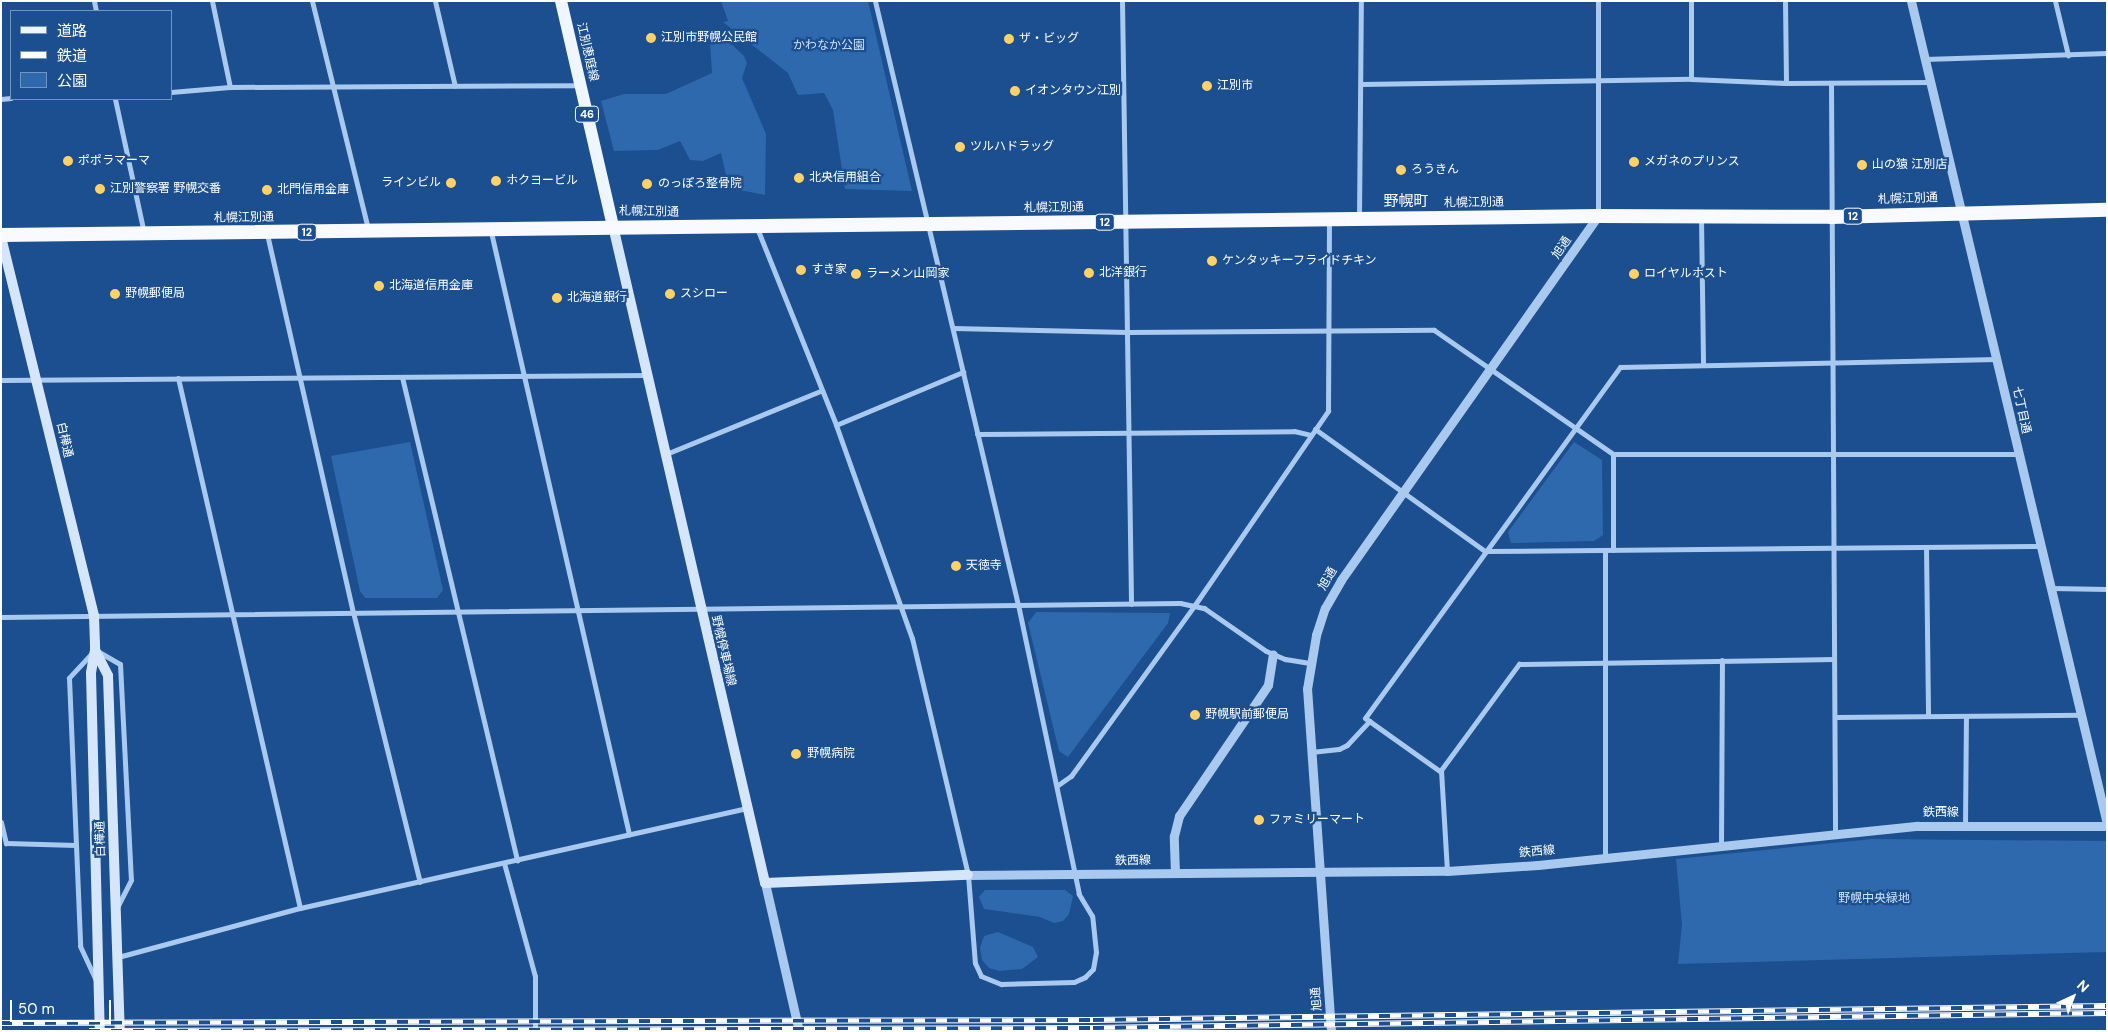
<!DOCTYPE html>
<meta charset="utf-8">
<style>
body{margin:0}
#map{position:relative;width:2108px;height:1032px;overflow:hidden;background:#1b4f8f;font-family:"DM Sans","Noto Sans JP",sans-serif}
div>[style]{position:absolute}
.green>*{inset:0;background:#2e69ad}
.minor>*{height:5px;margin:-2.5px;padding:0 2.5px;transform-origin:2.5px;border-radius:2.5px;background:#a9c9ee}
.tertiary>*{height:9px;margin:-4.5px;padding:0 4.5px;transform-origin:4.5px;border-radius:4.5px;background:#a9c9ee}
.secondary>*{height:10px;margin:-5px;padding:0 5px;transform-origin:5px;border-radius:5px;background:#d6e6fa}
.primary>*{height:12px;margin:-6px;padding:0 6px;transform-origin:6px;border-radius:6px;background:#f0f6ff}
.trunk>*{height:14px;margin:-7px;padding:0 7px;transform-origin:7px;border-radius:7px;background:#f8faff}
.rail>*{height:5.5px;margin-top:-2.75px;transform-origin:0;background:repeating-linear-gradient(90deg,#1b4f8f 0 11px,#fff 0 22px);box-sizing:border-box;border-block:1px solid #fff}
.dots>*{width:14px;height:14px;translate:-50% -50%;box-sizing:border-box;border:2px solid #1b4f8f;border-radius:50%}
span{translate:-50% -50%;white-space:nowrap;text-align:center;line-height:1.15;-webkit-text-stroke:4.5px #1b4f8f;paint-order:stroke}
.shield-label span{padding:1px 4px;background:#1b4f8f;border:1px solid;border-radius:4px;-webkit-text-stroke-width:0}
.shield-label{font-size:11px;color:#fff;font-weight:700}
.poi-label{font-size:12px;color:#fff}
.left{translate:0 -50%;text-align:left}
.right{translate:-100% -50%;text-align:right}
.park-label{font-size:12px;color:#cfe3fa}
.street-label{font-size:12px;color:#fff}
.quarter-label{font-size:15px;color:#fff}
.frame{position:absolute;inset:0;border:2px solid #fff;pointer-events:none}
.legend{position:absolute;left:10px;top:10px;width:162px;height:90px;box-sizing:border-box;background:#1b4f8f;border:1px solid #7695bc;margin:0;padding:6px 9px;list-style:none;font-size:15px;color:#fff}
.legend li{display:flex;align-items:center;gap:10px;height:25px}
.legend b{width:25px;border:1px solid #7695bc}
.north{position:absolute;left:2048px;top:972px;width:50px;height:50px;-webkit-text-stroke:4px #1b4f8f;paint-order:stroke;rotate:43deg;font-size:14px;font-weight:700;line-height:20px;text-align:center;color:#fff}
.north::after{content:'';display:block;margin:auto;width:18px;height:22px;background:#fff;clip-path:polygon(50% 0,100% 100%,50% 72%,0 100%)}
.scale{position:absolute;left:10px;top:1000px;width:101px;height:22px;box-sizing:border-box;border:2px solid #fff;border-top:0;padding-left:6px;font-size:15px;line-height:18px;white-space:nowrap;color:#fff;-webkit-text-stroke:4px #1b4f8f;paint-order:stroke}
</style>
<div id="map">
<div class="green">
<i style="clip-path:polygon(721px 1px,868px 1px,912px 191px,845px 189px,833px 110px,824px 93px,798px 95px,788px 73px,723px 22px,728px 21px)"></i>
<i style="clip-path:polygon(728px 41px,744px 56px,747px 63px,742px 78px,766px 134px,765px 195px,729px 188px,721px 153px,703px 161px,690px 160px,680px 141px,658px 150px,614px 151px,601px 101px,624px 94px,666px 94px,712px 73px,710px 42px)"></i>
<i style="clip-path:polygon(410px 442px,443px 590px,437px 598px,365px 598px,360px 591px,331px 456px)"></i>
<i style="clip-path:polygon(1574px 442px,1602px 460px,1603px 535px,1594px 541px,1511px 543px,1508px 532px)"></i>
<i style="clip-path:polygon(1036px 612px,1170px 613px,1168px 623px,1068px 757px,1059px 751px,1028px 623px)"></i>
<i style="clip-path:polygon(1872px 839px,2107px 841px,2107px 952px,1678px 964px,1682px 925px,1676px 859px)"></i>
<i style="clip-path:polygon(985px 890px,1065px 890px,1073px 896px,1069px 914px,1063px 921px,1054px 923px,1040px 917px,984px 909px,979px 897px)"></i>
<i style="clip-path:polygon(998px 932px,1033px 947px,1038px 957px,1022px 969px,999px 971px,989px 968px,982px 960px,980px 948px,984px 936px)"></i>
</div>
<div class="minor">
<i style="left:94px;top:1px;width:10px;rotate:79deg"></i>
<i style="left:212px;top:1px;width:88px;rotate:78.2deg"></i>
<i style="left:312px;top:1px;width:235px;rotate:76.2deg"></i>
<i style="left:435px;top:1px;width:87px;rotate:76.8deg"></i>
<i style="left:1122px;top:1px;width:603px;rotate:89.14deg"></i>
<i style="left:1691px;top:1px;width:78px;rotate:90deg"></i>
<i style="left:1785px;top:1px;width:82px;rotate:89.3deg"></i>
<i style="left:2055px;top:1px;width:56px;rotate:76.5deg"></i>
<i style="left:1925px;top:59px;width:182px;rotate:-1.9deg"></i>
<i style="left:1831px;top:83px;width:751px;rotate:89.69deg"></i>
<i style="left:1361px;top:84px;width:330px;rotate:-0.9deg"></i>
<i style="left:1691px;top:79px;width:95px;rotate:2.4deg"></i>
<i style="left:1786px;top:83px;width:144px;rotate:-0.4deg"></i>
<i style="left:171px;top:92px;width:59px;rotate:-4.8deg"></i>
<i style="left:230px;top:87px;width:351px;rotate:-0.3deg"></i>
<i style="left:1px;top:99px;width:10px;rotate:-6deg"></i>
<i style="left:115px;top:99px;width:137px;rotate:77.8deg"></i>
<i style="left:1598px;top:216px;width:215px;rotate:-90deg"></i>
<i style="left:1701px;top:217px;width:147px;rotate:89.2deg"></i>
<i style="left:1359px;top:218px;width:217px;rotate:-89.5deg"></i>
<i style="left:757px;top:228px;width:212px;rotate:68.1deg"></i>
<i style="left:836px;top:425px;width:226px;rotate:70.4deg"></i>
<i style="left:912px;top:638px;width:244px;rotate:76.7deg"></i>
<i style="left:968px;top:875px;width:88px;rotate:85.5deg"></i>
<i style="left:975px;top:963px;width:14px;rotate:65deg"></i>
<i style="left:981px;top:976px;width:22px;rotate:22deg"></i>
<i style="left:1001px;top:984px;width:73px;rotate:-1.6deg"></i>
<i style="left:1074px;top:982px;width:12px;rotate:-24deg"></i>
<i style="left:1085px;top:977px;width:11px;rotate:-45deg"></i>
<i style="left:1093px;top:969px;width:17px;rotate:-80deg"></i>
<i style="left:1096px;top:952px;width:36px;rotate:-96deg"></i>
<i style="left:1092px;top:916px;width:26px;rotate:-121deg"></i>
<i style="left:1079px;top:894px;width:295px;rotate:-101.9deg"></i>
<i style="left:1018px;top:605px;width:621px;rotate:-103.32deg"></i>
<i style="left:491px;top:232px;width:618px;rotate:77.09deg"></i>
<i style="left:267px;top:234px;width:388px;rotate:77.2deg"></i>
<i style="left:353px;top:612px;width:278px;rotate:76.1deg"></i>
<i style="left:953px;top:328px;width:174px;rotate:1.3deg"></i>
<i style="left:1127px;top:332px;width:307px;rotate:-0.4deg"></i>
<i style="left:1434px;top:330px;width:218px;rotate:34.7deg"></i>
<i style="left:1613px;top:454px;width:405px"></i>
<i style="left:402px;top:377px;width:497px;rotate:76.6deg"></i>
<i style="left:178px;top:378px;width:544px;rotate:77.04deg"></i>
<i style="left:1px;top:380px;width:647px;rotate:-0.44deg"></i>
<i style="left:836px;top:425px;width:138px;rotate:-22.7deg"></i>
<i style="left:1315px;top:429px;width:209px;rotate:35.7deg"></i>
<i style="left:1485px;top:551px;width:555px;rotate:-0.52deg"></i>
<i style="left:977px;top:434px;width:317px;rotate:-0.5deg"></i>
<i style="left:1294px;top:431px;width:17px;rotate:13deg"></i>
<i style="left:666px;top:454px;width:166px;rotate:-22.2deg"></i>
<i style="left:1926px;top:547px;width:169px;rotate:89.3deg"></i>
<i style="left:1605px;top:550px;width:308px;rotate:90deg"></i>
<i style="left:1613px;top:550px;width:96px;rotate:-90deg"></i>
<i style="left:2051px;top:588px;width:56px;rotate:1deg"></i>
<i style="left:1px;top:617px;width:1179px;rotate:-0.68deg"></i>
<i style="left:1180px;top:603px;width:25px;rotate:12deg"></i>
<i style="left:1204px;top:608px;width:75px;rotate:34.7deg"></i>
<i style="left:1266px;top:651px;width:21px;rotate:23deg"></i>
<i style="left:1285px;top:659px;width:25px;rotate:9deg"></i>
<i style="left:99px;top:652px;width:24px;rotate:30deg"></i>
<i style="left:120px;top:664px;width:216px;rotate:87.1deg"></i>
<i style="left:131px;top:880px;width:29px;rotate:117deg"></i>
<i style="left:92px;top:653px;width:34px;rotate:133deg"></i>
<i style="left:69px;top:678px;width:268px;rotate:87.6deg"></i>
<i style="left:80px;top:946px;width:38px;rotate:65deg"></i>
<i style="left:1835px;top:717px;width:246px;rotate:-0.5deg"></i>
<i style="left:1311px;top:752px;width:28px;rotate:-6deg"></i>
<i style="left:1339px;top:749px;width:9px;rotate:-27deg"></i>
<i style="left:1347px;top:745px;width:33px;rotate:-47deg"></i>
<i style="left:1441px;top:772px;width:93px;rotate:-144.6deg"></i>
<i style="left:1365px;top:718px;width:434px;rotate:-54deg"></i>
<i style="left:1620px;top:367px;width:377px;rotate:-1.2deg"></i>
<i style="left:1058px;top:785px;width:16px;rotate:-35deg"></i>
<i style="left:1071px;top:776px;width:210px;rotate:-54.1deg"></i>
<i style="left:1194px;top:606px;width:237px;rotate:-55.5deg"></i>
<i style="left:1328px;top:411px;width:191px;rotate:-89.7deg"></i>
<i style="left:1px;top:822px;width:22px;rotate:77deg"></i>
<i style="left:6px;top:843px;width:70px;rotate:1.6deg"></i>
<i style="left:1965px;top:826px;width:110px;rotate:-89.5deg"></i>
<i style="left:1721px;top:846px;width:186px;rotate:-89.7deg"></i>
<i style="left:504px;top:863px;width:117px;rotate:74.7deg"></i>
<i style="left:535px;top:976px;width:55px;rotate:90deg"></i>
<i style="left:1447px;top:871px;width:101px;rotate:-93.4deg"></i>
<i style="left:1441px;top:770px;width:132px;rotate:-53.7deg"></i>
<i style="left:1519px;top:664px;width:315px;rotate:-0.9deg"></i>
<i style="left:118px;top:957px;width:188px;rotate:-15.1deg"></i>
<i style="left:300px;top:908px;width:457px;rotate:-12.6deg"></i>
</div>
<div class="tertiary">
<i style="left:1911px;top:1px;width:846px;rotate:76.6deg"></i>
<i style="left:1175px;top:873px;width:37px;rotate:-92deg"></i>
<i style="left:1174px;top:836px;width:21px;rotate:-76deg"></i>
<i style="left:1179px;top:816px;width:158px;rotate:-55.8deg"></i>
<i style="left:1268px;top:685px;width:31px;rotate:-81deg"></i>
<i style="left:968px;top:875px;width:479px;rotate:-0.5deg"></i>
<i style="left:1447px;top:871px;width:91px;rotate:-3.8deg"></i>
<i style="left:1538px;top:865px;width:382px;rotate:-5.9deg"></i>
<i style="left:1918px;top:826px;width:189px"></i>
<i style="left:765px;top:883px;width:152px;rotate:77.1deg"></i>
<i style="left:1331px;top:1031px;width:343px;rotate:-94deg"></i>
<i style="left:1307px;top:689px;width:55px;rotate:-80.5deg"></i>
<i style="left:1316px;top:635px;width:28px;rotate:-72deg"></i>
<i style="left:1325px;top:608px;width:32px;rotate:-60deg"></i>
<i style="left:1341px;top:580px;width:446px;rotate:-54.8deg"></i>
</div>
<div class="secondary">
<i style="left:613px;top:226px;width:674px;rotate:76.97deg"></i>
<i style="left:765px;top:883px;width:203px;rotate:-2.3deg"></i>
<i style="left:1px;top:237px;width:390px;rotate:76.2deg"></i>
<i style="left:94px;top:616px;width:34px;rotate:88deg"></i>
<i style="left:95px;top:650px;width:23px;rotate:100deg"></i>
<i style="left:91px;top:673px;width:358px;rotate:88.6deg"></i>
<i style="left:95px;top:650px;width:29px;rotate:63deg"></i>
<i style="left:108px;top:676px;width:355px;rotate:88.1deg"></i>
</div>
<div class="primary">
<i style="left:561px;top:1px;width:231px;rotate:77deg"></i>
</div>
<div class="trunk">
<i style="left:1px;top:235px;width:1597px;rotate:-0.68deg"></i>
<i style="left:1598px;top:216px;width:233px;rotate:0.2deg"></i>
<i style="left:1831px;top:217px;width:276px;rotate:-1.5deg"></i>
</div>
<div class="rail">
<i style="left:1px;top:1023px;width:1092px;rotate:-0.16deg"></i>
<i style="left:1093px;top:1020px;width:1014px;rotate:-0.79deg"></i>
<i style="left:89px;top:1031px;width:1004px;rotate:-0.17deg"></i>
<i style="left:1093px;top:1028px;width:1014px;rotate:-0.85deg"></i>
</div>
<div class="dots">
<i style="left:651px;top:38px;background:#ffd166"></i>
<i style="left:1009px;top:39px;background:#ffd166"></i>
<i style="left:1207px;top:86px;background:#ffd166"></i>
<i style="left:1015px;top:91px;background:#ffd166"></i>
<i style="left:960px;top:147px;background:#ffd166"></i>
<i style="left:68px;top:161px;background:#ffd166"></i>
<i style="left:1634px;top:162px;background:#ffd166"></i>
<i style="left:1862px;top:165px;background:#ffd166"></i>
<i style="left:1401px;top:170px;background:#ffd166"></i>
<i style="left:799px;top:178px;background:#ffd166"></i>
<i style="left:496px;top:181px;background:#ffd166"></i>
<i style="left:451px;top:183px;background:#ffd166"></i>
<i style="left:647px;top:184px;background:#ffd166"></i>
<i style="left:100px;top:189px;background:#ffd166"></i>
<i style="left:267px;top:190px;background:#ffd166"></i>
<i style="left:1212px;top:261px;background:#ffd166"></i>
<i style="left:801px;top:270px;background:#ffd166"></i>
<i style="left:1089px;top:273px;background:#ffd166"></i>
<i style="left:856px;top:274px;background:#ffd166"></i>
<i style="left:1634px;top:274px;background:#ffd166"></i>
<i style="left:379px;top:286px;background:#ffd166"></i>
<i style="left:115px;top:294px;background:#ffd166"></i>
<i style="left:670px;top:294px;background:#ffd166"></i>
<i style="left:557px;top:298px;background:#ffd166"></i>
<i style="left:956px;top:566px;background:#ffd166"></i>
<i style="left:1195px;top:715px;background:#ffd166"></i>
<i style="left:796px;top:754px;background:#ffd166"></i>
<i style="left:1259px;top:820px;background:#ffd166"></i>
</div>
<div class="shield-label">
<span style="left:587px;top:114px">46</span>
<span style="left:1853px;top:216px">12</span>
<span style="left:1105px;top:222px">12</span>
<span style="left:307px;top:232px">12</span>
</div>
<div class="poi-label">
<span class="left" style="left:661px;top:38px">江別市野幌公民館</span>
<span class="left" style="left:1019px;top:39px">ザ・ビッグ</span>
<span class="left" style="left:1217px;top:86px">江別市</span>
<span class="left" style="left:1025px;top:91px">イオンタウン江別</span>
<span class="left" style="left:970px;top:147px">ツルハドラッグ</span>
<span class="left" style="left:78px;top:161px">ポポラマーマ</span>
<span class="left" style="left:1644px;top:162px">メガネのプリンス</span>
<span class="left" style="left:1872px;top:165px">山の猿 江別店</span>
<span class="left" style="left:1411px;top:170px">ろうきん</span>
<span class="left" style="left:809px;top:178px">北央信用組合</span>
<span class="left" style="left:506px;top:181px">ホクヨービル</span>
<span class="right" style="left:441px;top:183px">ラインビル</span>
<span class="left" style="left:658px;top:184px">のっぽろ整骨院</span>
<span class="left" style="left:110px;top:189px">江別警察署 野幌交番</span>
<span class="left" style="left:277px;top:190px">北門信用金庫</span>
<span class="left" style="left:1222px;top:261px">ケンタッキーフライドチキン</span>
<span class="left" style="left:811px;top:270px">すき家</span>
<span class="left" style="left:1099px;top:273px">北洋銀行</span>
<span class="left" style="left:866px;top:274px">ラーメン山岡家</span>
<span class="left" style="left:1644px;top:274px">ロイヤルホスト</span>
<span class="left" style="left:389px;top:286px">北海道信用金庫</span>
<span class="left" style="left:125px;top:294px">野幌郵便局</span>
<span class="left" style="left:680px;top:294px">スシロー</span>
<span class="left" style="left:567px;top:298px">北海道銀行</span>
<span class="left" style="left:966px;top:566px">天徳寺</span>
<span class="left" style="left:1205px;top:715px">野幌駅前郵便局</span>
<span class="left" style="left:807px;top:754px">野幌病院</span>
<span class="left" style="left:1269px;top:820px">ファミリーマート</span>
</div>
<div class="park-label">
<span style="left:829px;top:46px">かわなか公園</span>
<span style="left:1874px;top:899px">野幌中央緑地</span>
</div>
<div class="street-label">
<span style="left:587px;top:52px;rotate:77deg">江別恵庭線</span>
<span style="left:1908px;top:199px;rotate:-2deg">札幌江別通</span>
<span style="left:1474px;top:203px;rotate:-1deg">札幌江別通</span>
<span style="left:1054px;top:208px;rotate:-1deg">札幌江別通</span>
<span style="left:649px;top:212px;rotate:1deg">札幌江別通</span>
<span style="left:244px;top:218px;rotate:-1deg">札幌江別通</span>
<span style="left:1562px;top:248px;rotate:-55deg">旭通</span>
<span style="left:2021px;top:410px;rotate:78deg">七丁目通</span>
<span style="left:64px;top:440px;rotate:77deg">白樺通</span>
<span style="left:1328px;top:579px;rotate:-59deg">旭通</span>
<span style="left:723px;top:651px;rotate:77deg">野幌停車場線</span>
<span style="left:1941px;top:813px">鉄西線</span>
<span style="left:101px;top:839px;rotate:-92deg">白樺通</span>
<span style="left:1537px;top:852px;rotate:-5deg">鉄西線</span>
<span style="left:1133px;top:861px;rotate:-1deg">鉄西線</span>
<span style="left:1317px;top:999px;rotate:-94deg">旭通</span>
</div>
<div class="quarter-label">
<span style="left:1406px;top:202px">野幌町</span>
</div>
<div class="frame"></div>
<ul class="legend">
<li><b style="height:6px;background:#f0f6ff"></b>道路</li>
<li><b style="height:6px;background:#fff"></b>鉄道</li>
<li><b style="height:14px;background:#2e69ad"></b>公園</li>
</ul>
<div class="north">N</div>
<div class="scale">50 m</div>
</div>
